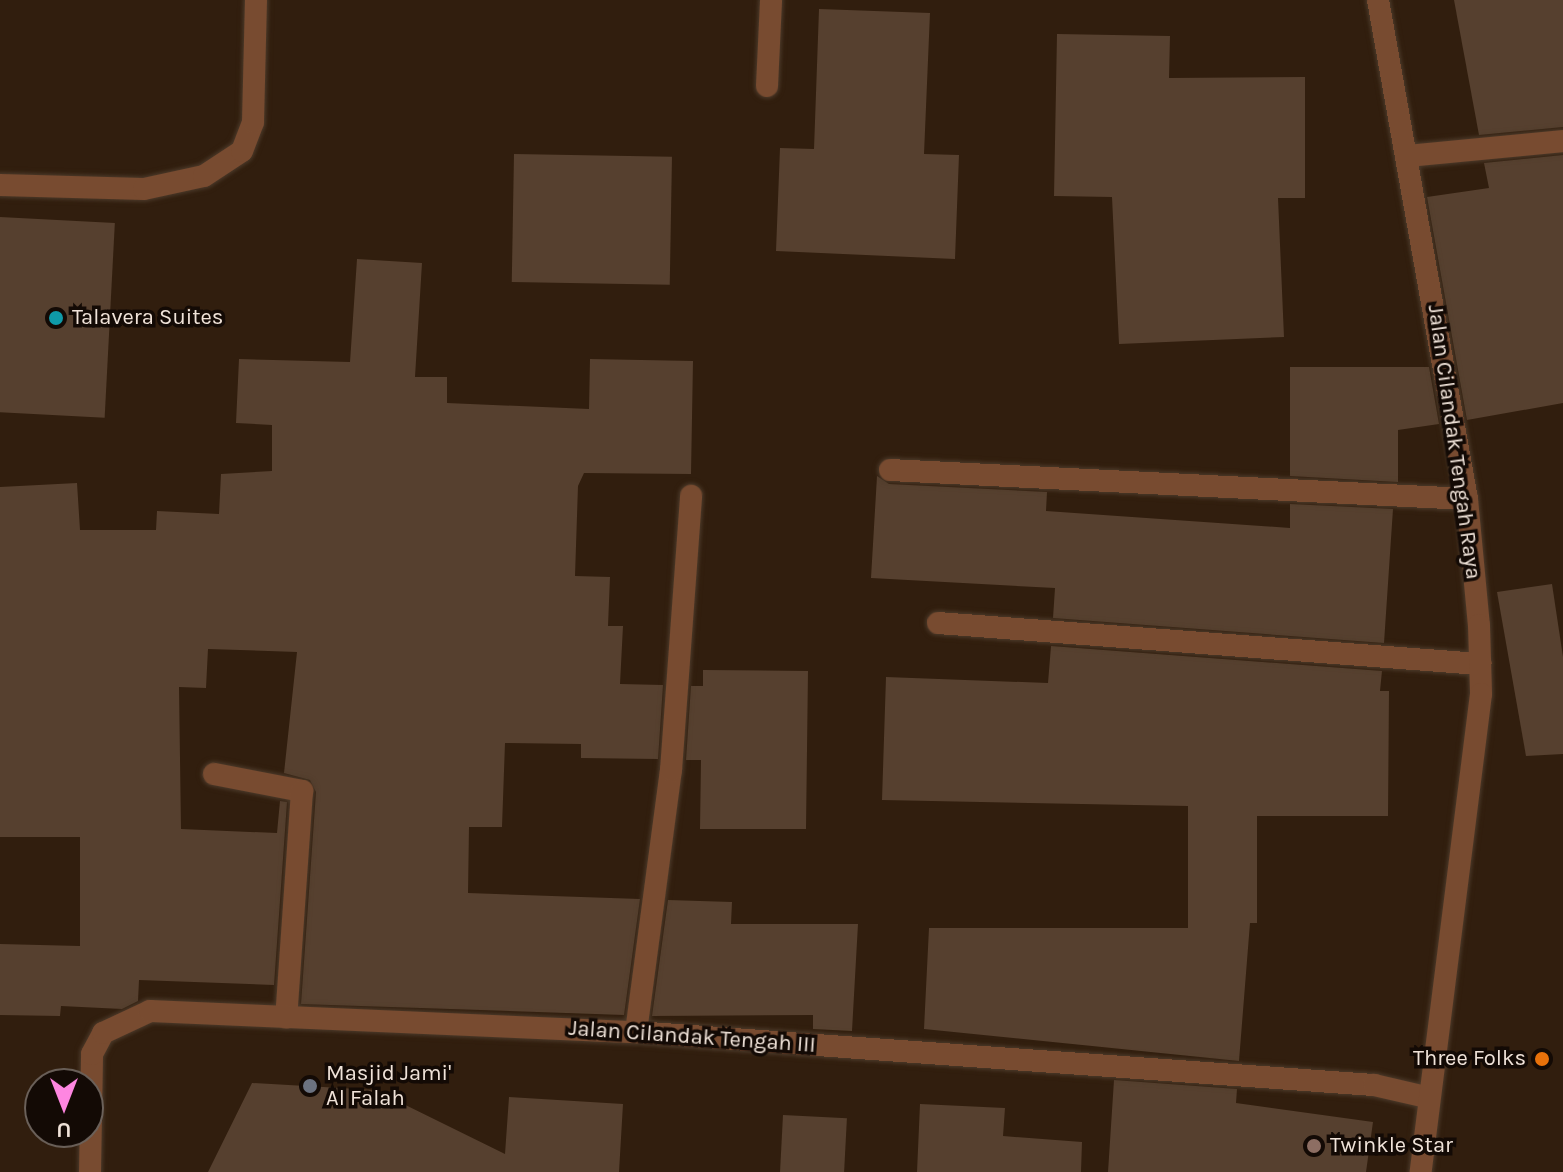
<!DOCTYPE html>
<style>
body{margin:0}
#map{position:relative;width:1563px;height:1172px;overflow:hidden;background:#311e0e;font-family:Karla,sans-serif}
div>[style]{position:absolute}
.building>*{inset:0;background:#56402f;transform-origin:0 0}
.roads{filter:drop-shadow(0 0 2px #4c3a2a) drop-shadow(0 0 2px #4c3a2a)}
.service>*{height:22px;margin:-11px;padding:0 11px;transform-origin:11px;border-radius:11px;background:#784b30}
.minor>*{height:22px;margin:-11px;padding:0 11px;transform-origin:11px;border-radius:11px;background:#784b30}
.tertiary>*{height:22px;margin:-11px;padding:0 11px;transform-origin:11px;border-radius:11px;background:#784b30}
.dots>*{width:22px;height:22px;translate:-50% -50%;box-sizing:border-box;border:4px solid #130a05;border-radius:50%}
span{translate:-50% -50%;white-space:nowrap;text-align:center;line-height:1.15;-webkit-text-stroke:7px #130a05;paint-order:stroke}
.poi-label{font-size:22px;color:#f0e3d9}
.left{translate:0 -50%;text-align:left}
.right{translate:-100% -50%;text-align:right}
.street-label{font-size:22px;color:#f0e3d9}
.north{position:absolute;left:24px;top:1068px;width:80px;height:80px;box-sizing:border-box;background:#130a05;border:2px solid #6b615a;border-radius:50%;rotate:180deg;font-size:22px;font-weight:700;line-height:32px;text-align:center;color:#f0e3d9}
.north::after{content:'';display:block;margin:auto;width:28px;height:36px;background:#fe86e1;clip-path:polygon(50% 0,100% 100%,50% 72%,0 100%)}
</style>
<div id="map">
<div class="building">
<i style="clip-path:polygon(1454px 0,1563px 0,1563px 127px,1479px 135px)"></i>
<i style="clip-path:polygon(819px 9px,930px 13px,924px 154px,959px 155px,955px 259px,776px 251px,780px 148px,814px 149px)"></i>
<i style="clip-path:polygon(1057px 34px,1170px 36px,1169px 78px,1305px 77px,1305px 198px,1278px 198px,1284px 337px,1119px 344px,1112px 197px,1054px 196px)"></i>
<i style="left:514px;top:154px;width:158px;height:128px;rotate:1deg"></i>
<i style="clip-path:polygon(1563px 155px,1563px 403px,1467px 420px,1427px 197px,1489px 188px,1484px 163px)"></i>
<i style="left:0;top:217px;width:115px;height:195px;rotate:3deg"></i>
<i style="clip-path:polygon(357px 259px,422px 263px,415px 377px,447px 377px,447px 403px,589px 409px,590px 359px,693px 361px,691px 474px,584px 473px,578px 486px,575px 576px,610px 577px,608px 626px,623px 626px,620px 684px,663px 685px,658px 759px,581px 758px,581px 744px,505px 743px,502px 827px,469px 827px,468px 893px,640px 899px,624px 1015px,301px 1004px,316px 792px,310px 780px,284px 773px,297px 652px,208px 649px,206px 688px,179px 687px,181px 829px,277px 833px,280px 801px,287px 802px,274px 985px,139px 980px,138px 1001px,122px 1009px,61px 1006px,60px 1016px,0 1015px,0 944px,80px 946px,80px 837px,0 837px,0 487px,77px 483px,80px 530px,156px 530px,157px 511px,219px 514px,221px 474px,272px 471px,272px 425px,236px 423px,239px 359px,350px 362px)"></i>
<i style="clip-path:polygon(1290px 367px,1429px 367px,1439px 424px,1398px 430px,1398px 482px,1290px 476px)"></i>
<i style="clip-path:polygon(877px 476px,889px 484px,1047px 492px,1046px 511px,1290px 528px,1290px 504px,1393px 509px,1384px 643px,1053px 618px,1055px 588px,871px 578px)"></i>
<i style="clip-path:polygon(1552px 584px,1563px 657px,1563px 754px,1526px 756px,1497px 592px)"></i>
<i style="clip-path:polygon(1051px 646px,1382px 671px,1380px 691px,1389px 691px,1388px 816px,1257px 816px,1257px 923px,1250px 923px,1239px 1061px,924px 1029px,929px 928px,1188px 928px,1188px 806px,882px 800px,886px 677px,1048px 683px)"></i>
<i style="clip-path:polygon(703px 670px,808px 671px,806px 829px,700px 829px,701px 760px,686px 760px,691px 686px,703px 686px)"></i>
<i style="clip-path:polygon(668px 900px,732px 902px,731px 924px,858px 924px,852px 1031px,813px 1029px,813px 1015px,652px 1016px)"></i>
<i style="clip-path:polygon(1114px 1080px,1237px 1089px,1236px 1103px,1373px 1122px,1366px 1172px,1108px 1172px)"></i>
<i style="clip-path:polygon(252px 1083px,375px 1090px,505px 1154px,509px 1097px,623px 1104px,619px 1172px,208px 1172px)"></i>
<i style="clip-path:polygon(920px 1104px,1005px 1108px,1003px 1136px,1082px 1142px,1081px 1172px,917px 1172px)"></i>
<i style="left:783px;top:1115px;width:64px;height:57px;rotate:3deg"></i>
</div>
<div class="roads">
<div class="service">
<i style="left:0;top:185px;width:144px;rotate:1.6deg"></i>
<i style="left:144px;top:189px;width:61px;rotate:-12.2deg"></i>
<i style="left:204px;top:176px;width:45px;rotate:-33.3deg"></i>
<i style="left:242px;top:151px;width:31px;rotate:-69deg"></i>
<i style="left:253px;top:122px;width:122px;rotate:-88.6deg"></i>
</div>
<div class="minor">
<i style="left:767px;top:86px;width:86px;rotate:-87.3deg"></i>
<i style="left:1408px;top:156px;width:156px;rotate:-5.5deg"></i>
<i style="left:890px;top:470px;width:578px;rotate:2.88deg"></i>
<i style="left:938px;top:623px;width:544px;rotate:4.33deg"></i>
<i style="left:214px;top:774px;width:90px;rotate:10.9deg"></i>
<i style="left:302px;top:791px;width:227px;rotate:94deg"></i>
<i style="left:636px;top:1032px;width:264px;rotate:-82.4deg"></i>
<i style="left:671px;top:770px;width:275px;rotate:-85.8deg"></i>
<i style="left:90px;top:1172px;width:118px;rotate:-89deg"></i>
<i style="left:92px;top:1054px;width:24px;rotate:-62deg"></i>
<i style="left:103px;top:1033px;width:52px;rotate:-25.1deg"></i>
<i style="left:150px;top:1011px;width:486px;rotate:2.5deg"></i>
<i style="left:636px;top:1032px;width:740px;rotate:4.11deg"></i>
<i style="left:1374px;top:1085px;width:53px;rotate:13deg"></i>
</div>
<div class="tertiary">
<i style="left:1378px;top:0;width:507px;rotate:79.89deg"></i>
<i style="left:1467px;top:499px;width:127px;rotate:84.6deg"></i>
<i style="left:1479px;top:625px;width:69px;rotate:88.3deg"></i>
<i style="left:1481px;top:694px;width:482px;rotate:97.2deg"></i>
</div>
</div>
<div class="dots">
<i style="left:56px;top:318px;background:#0f9aa8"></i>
<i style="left:1542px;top:1059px;background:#e8710a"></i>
<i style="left:310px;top:1086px;background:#6b7280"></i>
<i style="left:1314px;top:1146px;background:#8d6e63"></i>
</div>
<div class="poi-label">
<span class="left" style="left:72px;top:318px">Talavera Suites</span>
<span class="right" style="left:1526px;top:1059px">Three Folks</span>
<span class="left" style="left:326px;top:1086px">Masjid Jami'<br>Al Falah</span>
<span class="left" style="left:1330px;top:1146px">Twinkle Star</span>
</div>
<div class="street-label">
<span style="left:1454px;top:442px;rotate:82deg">Jalan Cilandak Tengah Raya</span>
<span style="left:692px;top:1037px;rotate:4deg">Jalan Cilandak Tengah III</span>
</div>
<div class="north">U</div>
</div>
